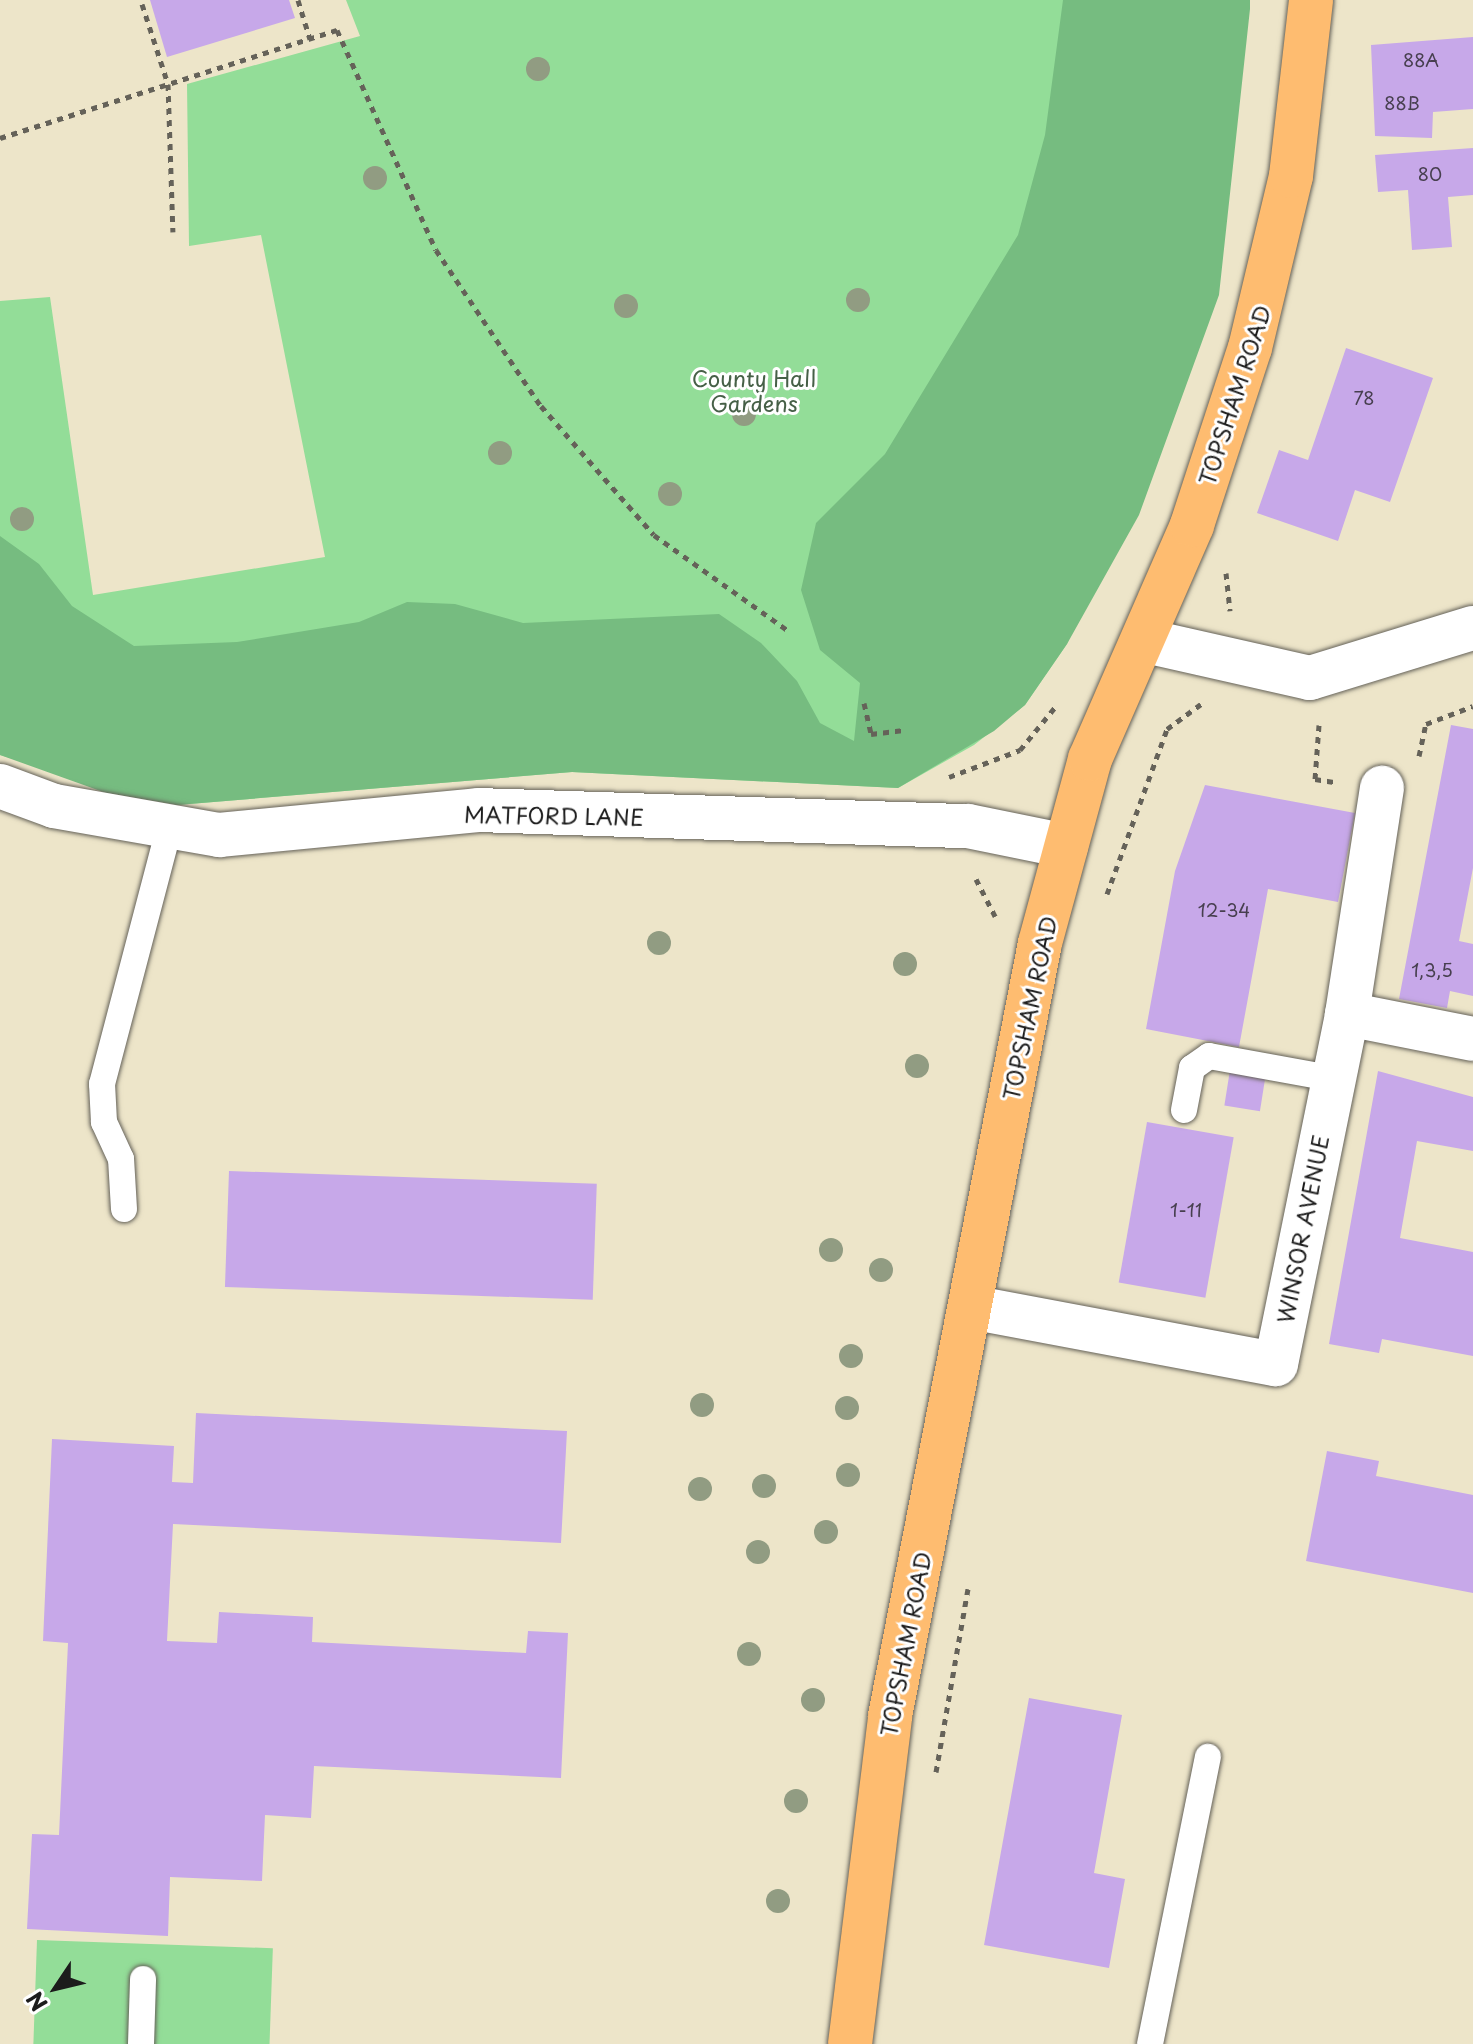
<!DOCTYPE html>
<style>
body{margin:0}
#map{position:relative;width:1473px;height:2044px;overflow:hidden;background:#ede5c9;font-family:"Playpen Sans",sans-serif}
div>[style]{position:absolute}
.green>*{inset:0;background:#93dd98;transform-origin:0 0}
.forest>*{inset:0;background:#76bc80}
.building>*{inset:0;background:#c7a8e9;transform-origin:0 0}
.path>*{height:5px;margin-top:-2.5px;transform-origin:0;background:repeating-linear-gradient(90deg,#656259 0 6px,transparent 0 12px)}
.roads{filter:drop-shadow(0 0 2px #656259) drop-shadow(0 0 2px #656259)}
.lane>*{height:26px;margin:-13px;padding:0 13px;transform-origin:13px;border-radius:13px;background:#fff}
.street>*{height:44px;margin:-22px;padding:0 22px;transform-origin:22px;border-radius:22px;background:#fff}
.primary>*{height:44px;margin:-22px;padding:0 22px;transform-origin:22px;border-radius:22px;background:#febc70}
.trees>*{width:24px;height:24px;margin:-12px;border-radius:50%;background:#919c82}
span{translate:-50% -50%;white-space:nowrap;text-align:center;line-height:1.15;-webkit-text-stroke:6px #fff;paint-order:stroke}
.number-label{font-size:18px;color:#473f4f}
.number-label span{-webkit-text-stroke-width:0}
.park-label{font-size:22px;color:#466047}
.street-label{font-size:22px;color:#1c1c1c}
.north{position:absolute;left:16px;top:1948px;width:80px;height:80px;-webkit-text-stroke:6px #fff;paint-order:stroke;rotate:235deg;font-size:22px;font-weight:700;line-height:32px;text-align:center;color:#1c1c1c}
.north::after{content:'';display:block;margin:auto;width:28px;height:36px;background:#1c1c1c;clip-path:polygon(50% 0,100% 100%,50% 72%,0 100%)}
</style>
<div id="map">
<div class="green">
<i style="clip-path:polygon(346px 0,1250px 0,1211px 312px,1067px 644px,1025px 705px,974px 745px,898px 788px,572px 772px,177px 805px,0 755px,0 301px,50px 297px,93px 595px,325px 557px,261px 235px,189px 246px,187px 84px,360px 36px)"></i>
<i style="left:37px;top:1940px;width:236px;height:104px;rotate:2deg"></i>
</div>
<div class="forest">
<i style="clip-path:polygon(1063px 0,1250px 0,1250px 9px,1219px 295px,1139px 515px,1067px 644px,1025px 705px,994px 731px,898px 788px,572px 772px,177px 805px,106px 793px,0 755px,0 536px,39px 564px,72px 606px,134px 646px,237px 642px,359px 622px,407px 602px,455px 604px,523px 623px,719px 614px,761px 643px,797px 681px,820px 723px,854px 741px,860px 683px,820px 650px,801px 590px,816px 523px,885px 454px,1018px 235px,1045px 135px)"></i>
</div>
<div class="building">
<i style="clip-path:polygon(150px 0,289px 0,295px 18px,167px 57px)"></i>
<i style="clip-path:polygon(1473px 37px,1473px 109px,1433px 112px,1432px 138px,1375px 136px,1371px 45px)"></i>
<i style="clip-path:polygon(1473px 148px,1473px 195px,1448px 197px,1452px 247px,1412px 250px,1408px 190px,1378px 192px,1375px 155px)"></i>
<i style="clip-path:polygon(1346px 348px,1433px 378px,1390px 502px,1355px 490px,1338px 541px,1257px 513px,1279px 450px,1308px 460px)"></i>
<i style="clip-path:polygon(1451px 725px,1473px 729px,1473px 868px,1459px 941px,1473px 944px,1473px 996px,1450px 991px,1447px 1008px,1399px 999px)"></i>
<i style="clip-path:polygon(1205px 785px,1355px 813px,1338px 902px,1268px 889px,1239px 1047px,1146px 1029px,1175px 871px)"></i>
<i style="left:1230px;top:1070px;width:36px;height:36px;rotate:9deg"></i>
<i style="clip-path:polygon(1378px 1071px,1473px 1097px,1473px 1151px,1417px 1141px,1400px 1238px,1473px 1252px,1473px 1356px,1382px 1339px,1379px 1353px,1329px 1344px)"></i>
<i style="left:1147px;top:1122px;width:88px;height:163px;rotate:10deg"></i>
<i style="left:229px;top:1171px;width:368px;height:116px;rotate:2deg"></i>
<i style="clip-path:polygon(196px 1413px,567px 1431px,561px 1543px,173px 1524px,167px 1641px,217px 1643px,219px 1612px,313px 1617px,312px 1642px,526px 1653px,528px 1631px,568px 1633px,561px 1778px,314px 1766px,311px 1818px,265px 1815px,262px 1881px,170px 1877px,168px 1936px,27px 1929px,32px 1834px,59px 1835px,68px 1643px,43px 1641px,52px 1439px,174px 1446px,172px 1482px,193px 1483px)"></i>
<i style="clip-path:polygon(1327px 1451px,1379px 1461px,1376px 1476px,1473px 1495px,1473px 1593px,1306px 1561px)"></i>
<i style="clip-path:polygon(1029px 1698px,1122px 1715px,1094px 1873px,1125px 1879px,1109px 1968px,984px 1945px)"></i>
</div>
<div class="path">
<i style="left:298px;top:0;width:41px;rotate:72.9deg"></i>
<i style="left:142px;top:4px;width:84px;rotate:72deg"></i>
<i style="left:168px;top:84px;width:148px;rotate:88.1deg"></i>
<i style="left:0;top:138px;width:354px;rotate:-17.8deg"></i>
<i style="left:337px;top:30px;width:241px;rotate:65.8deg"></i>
<i style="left:436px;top:250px;width:188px;rotate:56.1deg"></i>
<i style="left:541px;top:406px;width:171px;rotate:48.8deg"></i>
<i style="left:654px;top:535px;width:167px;rotate:35.5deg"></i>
<i style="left:1226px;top:573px;width:38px;rotate:84deg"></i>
<i style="left:864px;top:703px;width:32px;rotate:77deg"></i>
<i style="left:871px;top:734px;width:33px;rotate:-7deg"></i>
<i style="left:1319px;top:725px;width:54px;rotate:94.2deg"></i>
<i style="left:1315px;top:779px;width:19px;rotate:9deg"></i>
<i style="left:1419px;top:756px;width:33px;rotate:-78deg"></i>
<i style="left:1426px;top:724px;width:50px;rotate:-21deg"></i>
<i style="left:949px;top:777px;width:76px;rotate:-20.8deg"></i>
<i style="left:1020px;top:750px;width:57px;rotate:-50.7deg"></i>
<i style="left:976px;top:879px;width:42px;rotate:62.8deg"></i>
<i style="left:1107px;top:894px;width:176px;rotate:-70deg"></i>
<i style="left:1167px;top:729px;width:42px;rotate:-36.3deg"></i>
<i style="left:936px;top:1772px;width:186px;rotate:-80.1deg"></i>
</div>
<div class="roads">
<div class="lane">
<i style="left:1184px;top:1110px;width:43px;rotate:-79.2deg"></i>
<i style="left:1192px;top:1068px;width:21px;rotate:-35deg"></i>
<i style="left:1209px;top:1056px;width:123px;rotate:10.3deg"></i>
<i style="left:124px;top:1209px;width:50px;rotate:-93.4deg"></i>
<i style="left:121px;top:1159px;width:41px;rotate:-114.7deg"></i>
<i style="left:104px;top:1122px;width:38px;rotate:-93deg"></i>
<i style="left:102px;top:1084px;width:265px;rotate:-75.3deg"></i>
<i style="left:141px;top:2044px;width:65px;rotate:-88.2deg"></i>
<i style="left:1150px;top:2044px;width:293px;rotate:-78.6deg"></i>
</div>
<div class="street">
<i style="left:1146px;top:641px;width:168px;rotate:12.7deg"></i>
<i style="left:1310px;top:678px;width:170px;rotate:-17.1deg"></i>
<i style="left:0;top:786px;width:58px;rotate:20.3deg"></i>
<i style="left:54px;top:806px;width:168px;rotate:10deg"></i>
<i style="left:219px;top:835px;width:260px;rotate:-5.5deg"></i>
<i style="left:478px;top:810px;width:490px;rotate:1.9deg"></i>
<i style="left:968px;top:826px;width:100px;rotate:11.5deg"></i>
<i style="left:1347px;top:1014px;width:128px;rotate:11.2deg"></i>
<i style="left:970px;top:1307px;width:311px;rotate:10.6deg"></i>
<i style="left:1276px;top:1364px;width:357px;rotate:-78.5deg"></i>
<i style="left:1347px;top:1014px;width:229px;rotate:-81.2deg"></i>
</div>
<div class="primary">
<i style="left:850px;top:2044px;width:330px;rotate:-83deg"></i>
<i style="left:890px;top:1716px;width:787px;rotate:-79.02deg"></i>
<i style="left:1040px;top:943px;width:191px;rotate:-74.8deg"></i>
<i style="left:1090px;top:759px;width:255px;rotate:-66.4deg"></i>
<i style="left:1192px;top:525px;width:186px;rotate:-71.9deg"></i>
<i style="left:1250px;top:348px;width:177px;rotate:-76.6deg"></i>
<i style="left:1291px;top:176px;width:177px;rotate:-83.5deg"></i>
</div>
</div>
<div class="trees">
<i style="left:538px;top:69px"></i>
<i style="left:375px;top:178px"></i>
<i style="left:858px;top:300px"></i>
<i style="left:626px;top:306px"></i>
<i style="left:744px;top:414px"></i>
<i style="left:500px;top:453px"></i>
<i style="left:670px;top:494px"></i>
<i style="left:22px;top:519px"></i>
<i style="left:659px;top:943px"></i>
<i style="left:905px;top:964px"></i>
<i style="left:917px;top:1066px"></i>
<i style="left:831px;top:1250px"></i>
<i style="left:881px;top:1270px"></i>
<i style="left:851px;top:1356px"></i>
<i style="left:702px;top:1405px"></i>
<i style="left:847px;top:1408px"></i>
<i style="left:848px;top:1475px"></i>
<i style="left:764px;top:1486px"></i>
<i style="left:700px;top:1489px"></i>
<i style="left:826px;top:1532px"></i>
<i style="left:758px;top:1552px"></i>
<i style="left:749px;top:1654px"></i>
<i style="left:813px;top:1700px"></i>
<i style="left:796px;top:1801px"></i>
<i style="left:778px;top:1901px"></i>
</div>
<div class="number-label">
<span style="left:1421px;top:60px">88A</span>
<span style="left:1402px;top:103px">88B</span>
<span style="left:1430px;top:174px">80</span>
<span style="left:1364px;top:398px">78</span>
<span style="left:1224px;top:910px">12-34</span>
<span style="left:1432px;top:970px">1,3,5</span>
<span style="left:1186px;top:1210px">1-11</span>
</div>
<div class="park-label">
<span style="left:754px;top:390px">County Hall<br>Gardens</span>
</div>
<div class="street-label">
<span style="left:1234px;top:395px;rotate:-72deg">TOPSHAM ROAD</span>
<span style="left:554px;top:815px;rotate:1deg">MATFORD LANE</span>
<span style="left:1029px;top:1008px;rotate:-78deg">TOPSHAM ROAD</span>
<span style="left:1302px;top:1229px;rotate:-79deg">WINSOR AVENUE</span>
<span style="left:905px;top:1644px;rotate:-79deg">TOPSHAM ROAD</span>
</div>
<div class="north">N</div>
</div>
